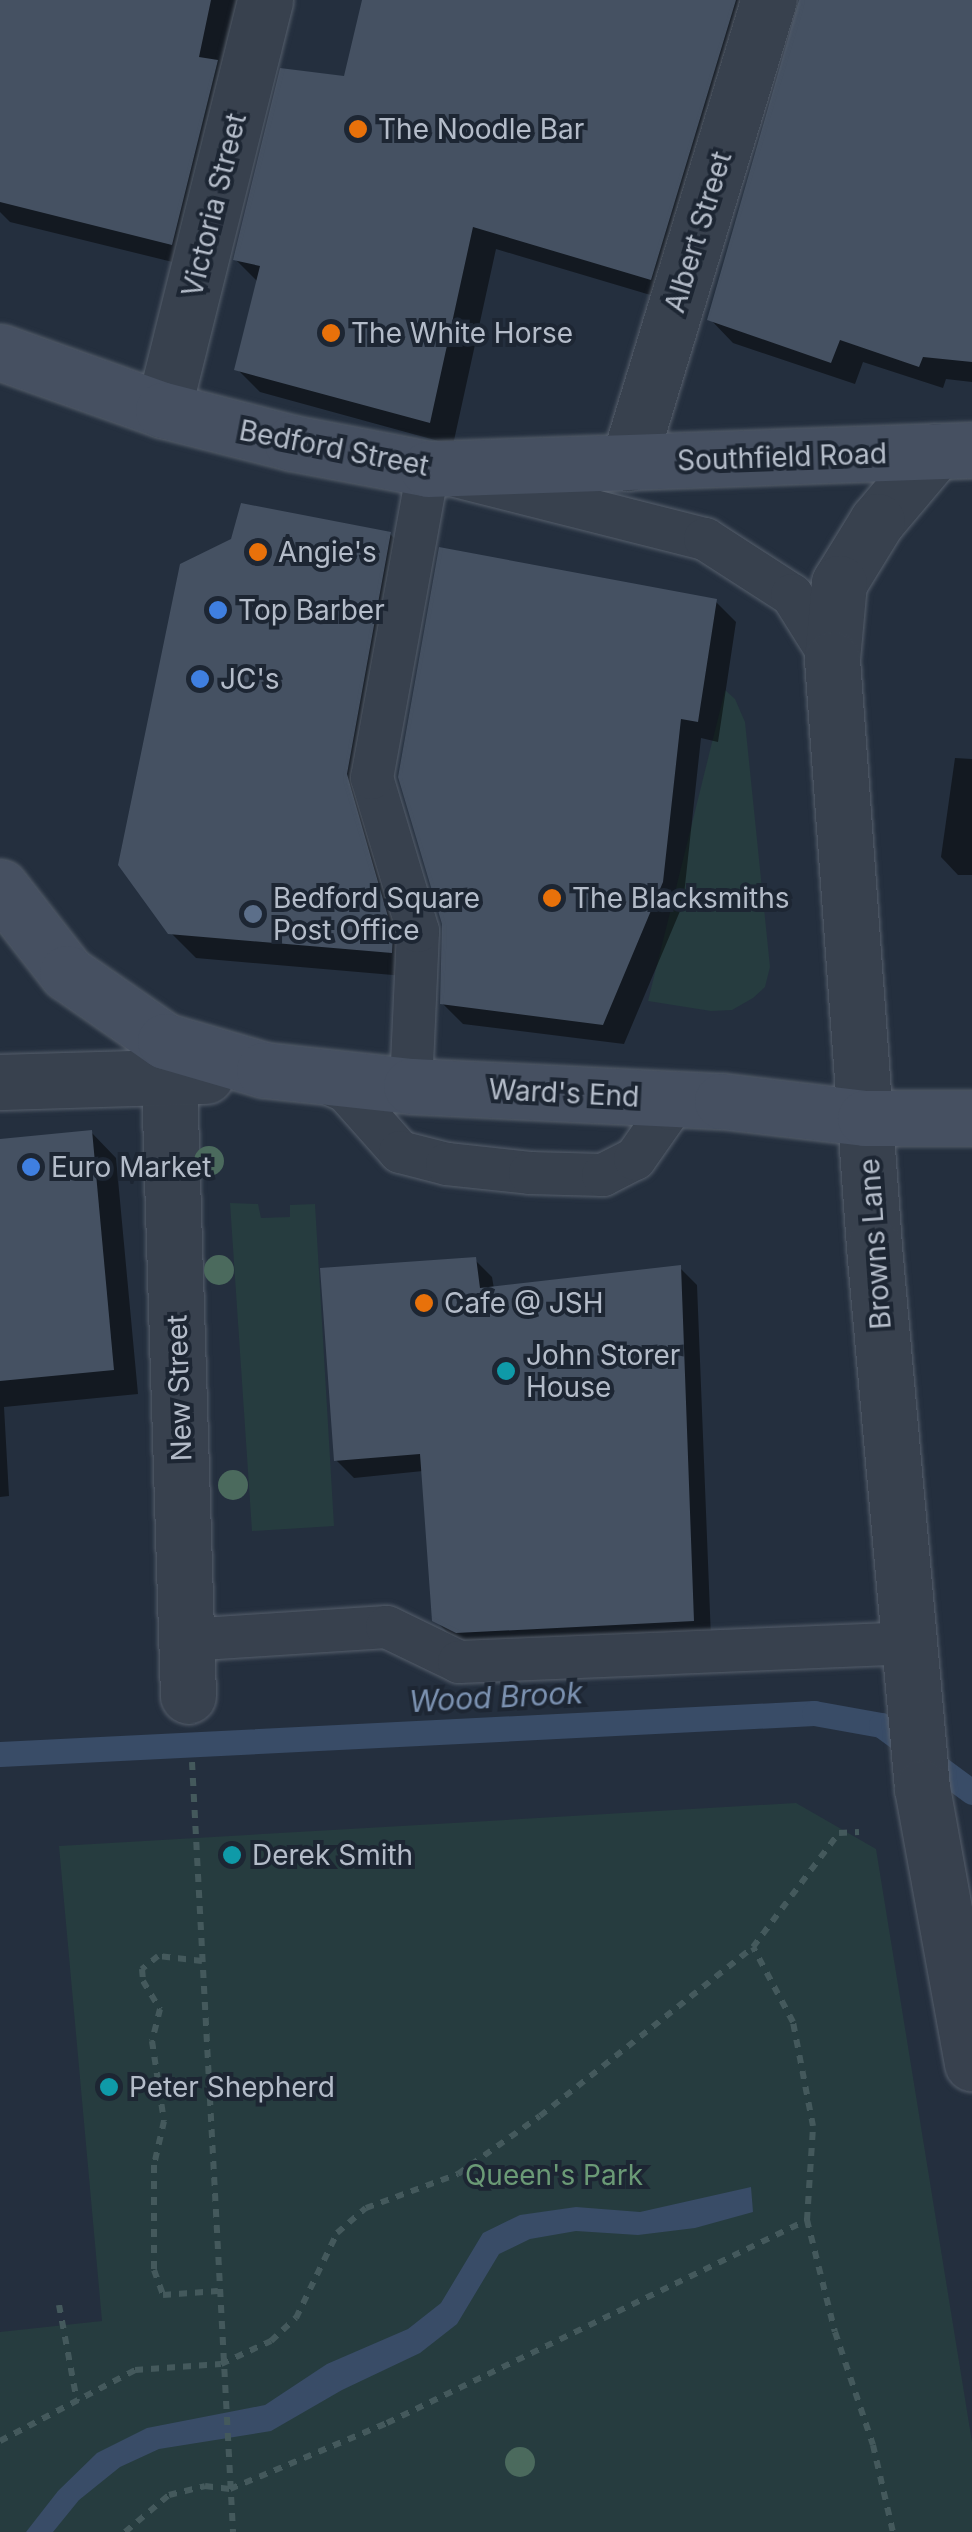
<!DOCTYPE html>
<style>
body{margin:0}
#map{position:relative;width:972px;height:2532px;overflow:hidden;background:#242f3e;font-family:Inter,sans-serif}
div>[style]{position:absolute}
.green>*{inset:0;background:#263c3f}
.water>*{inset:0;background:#394c67}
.shadow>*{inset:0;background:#0007}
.stream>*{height:25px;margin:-12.5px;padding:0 12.5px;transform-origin:12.5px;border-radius:12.5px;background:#394c67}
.building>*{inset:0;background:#455162}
.path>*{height:6px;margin-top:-3px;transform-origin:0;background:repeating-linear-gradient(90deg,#44595c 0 8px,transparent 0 16px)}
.roads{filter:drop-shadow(0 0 2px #565f6c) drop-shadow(0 0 2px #565f6c)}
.service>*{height:42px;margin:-21px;padding:0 21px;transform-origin:21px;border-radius:21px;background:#38414e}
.minor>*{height:55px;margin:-27.5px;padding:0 27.5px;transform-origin:27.5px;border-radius:27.5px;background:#38414e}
.secondary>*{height:55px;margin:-27.5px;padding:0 27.5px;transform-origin:27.5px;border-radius:27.5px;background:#465061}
.trees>*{width:30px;height:30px;margin:-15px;border-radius:50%;background:#4b6a5d}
.dots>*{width:28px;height:28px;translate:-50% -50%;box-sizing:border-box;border:5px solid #1d2633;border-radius:50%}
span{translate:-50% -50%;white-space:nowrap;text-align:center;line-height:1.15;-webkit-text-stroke:8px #1d2633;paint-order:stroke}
.poi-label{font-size:28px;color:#b4bcc9}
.left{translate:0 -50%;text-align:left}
.street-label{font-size:28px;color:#b4bcc9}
.park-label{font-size:28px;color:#6b9a76}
.water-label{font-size:30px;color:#7c92b1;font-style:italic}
</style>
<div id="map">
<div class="green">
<i style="clip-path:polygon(725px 690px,735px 699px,745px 722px,770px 967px,765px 987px,753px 998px,732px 1010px,711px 1011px,648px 1001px)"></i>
<i style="clip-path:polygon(230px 1203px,258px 1204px,261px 1218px,290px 1217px,290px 1205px,315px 1204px,334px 1526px,252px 1531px)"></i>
<i style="clip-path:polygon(796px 1803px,876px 1849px,972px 2442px,972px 2532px,0 2532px,0 2332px,102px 2321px,59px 1846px)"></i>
</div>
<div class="water">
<i style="clip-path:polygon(751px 2187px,753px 2212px,695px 2228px,638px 2235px,576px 2231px,530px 2239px,499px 2254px,457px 2324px,420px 2353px,342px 2390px,271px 2431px,159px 2449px,120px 2467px,79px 2500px,53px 2532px,26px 2532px,58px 2491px,97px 2453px,147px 2428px,265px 2405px,327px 2364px,408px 2329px,441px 2303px,483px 2233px,520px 2215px,576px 2207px,640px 2212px)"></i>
</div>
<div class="shadow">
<i style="clip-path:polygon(0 0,241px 0,197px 268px,10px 222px,0 212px)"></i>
<i style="clip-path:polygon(364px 0,771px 0,674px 302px,496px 249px,453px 445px,260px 392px,237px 369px,258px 282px,235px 259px,346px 79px)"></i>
<i style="clip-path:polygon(802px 0,972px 0,972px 382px,946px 379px,943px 388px,863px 362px,855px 384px,733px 343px,710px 319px)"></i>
<i style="clip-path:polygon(390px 534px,415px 559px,371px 801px,416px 977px,196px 958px,170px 932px)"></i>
<i style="clip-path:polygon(716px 602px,736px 622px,718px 742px,701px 738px,683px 904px,624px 1044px,463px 1024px,442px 1003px)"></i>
<i style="clip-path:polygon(955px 758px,972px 759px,972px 875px,958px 875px,941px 857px)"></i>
<i style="clip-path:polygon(91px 1132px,116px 1158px,138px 1394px,4px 1407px,9px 1496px,0 1497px,0 1141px)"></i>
<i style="clip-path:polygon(475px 1260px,492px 1277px,494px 1289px,680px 1268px,697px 1285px,711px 1638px,476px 1649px,453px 1638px,435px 1620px,423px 1471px,354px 1478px,336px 1460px)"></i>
</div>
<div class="stream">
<i style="left:0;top:1754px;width:815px;rotate:-2.88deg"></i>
<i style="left:814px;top:1713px;width:68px;rotate:10.2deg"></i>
<i style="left:881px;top:1725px;width:113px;rotate:36.4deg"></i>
</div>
<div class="building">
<i style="clip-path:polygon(0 0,211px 0,199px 57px,218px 60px,172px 245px,0 202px)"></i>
<i style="clip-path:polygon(362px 0,736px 0,651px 280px,473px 227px,430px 423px,234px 370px,260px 266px,233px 260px,280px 68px,344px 76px)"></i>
<i style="clip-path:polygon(799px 0,972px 0,972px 362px,923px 357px,919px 367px,840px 340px,831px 363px,707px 320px)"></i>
<i style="clip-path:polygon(241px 503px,391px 532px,347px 774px,393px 934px,392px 953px,168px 934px,118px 865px,180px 564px,231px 539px)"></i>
<i style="clip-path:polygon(439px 547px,717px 599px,698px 722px,681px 719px,663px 882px,603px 1025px,440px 1004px,442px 924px,398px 777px)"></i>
<i style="clip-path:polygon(92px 1130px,114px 1370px,0 1381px,0 1139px)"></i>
<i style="clip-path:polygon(476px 1257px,480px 1288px,681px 1265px,694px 1621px,456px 1633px,432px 1621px,420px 1454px,334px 1461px,320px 1268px)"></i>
</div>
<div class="path">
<i style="left:192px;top:1762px;width:771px;rotate:86.95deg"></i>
<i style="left:202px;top:1961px;width:44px;rotate:-173.5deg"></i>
<i style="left:158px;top:1956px;width:21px;rotate:141deg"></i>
<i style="left:142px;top:1969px;width:12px;rotate:85deg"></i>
<i style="left:143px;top:1981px;width:33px;rotate:59deg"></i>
<i style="left:160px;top:2009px;width:33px;rotate:104deg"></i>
<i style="left:152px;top:2041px;width:81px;rotate:81.5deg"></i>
<i style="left:164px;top:2121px;width:45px;rotate:102.8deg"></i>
<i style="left:154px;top:2165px;width:105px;rotate:90deg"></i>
<i style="left:154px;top:2270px;width:27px;rotate:70deg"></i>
<i style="left:163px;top:2295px;width:55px;rotate:-4.2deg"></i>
<i style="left:807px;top:2220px;width:115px;rotate:76deg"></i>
<i style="left:835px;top:2332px;width:119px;rotate:71.4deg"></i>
<i style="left:873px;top:2445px;width:89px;rotate:77.1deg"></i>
<i style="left:59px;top:2305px;width:98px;rotate:79.4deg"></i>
<i style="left:0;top:2441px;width:153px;rotate:-27.7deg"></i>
<i style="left:135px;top:2370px;width:86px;rotate:-4deg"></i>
<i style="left:221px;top:2364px;width:55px;rotate:-24.7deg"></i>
<i style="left:271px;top:2341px;width:34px;rotate:-43deg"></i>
<i style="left:296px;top:2318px;width:94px;rotate:-64.2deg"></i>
<i style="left:337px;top:2233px;width:38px;rotate:-41deg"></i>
<i style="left:366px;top:2208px;width:98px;rotate:-20.3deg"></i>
<i style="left:458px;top:2174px;width:100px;rotate:-35.3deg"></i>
<i style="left:540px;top:2116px;width:272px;rotate:-38.4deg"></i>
<i style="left:753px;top:1947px;width:143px;rotate:-53deg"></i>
<i style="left:839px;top:1833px;width:20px;rotate:-3deg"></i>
<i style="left:125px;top:2532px;width:57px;rotate:-40.1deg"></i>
<i style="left:169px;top:2495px;width:37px;rotate:-14deg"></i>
<i style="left:205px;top:2486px;width:25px;rotate:7deg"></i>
<i style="left:230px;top:2489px;width:170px;rotate:-22.8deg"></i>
<i style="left:387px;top:2423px;width:466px;rotate:-25.8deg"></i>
<i style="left:807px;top:2220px;width:94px;rotate:-86.3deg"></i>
<i style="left:813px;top:2126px;width:106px;rotate:-100.9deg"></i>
<i style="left:793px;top:2022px;width:85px;rotate:-118.1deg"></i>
</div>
<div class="roads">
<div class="service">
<i style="left:315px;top:1078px;width:34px;rotate:23deg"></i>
<i style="left:346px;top:1091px;width:81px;rotate:48.5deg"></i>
<i style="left:400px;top:1152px;width:49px;rotate:14.3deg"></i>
<i style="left:447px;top:1164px;width:83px;rotate:6.2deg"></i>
<i style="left:530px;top:1173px;width:73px;rotate:1.6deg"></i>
<i style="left:603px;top:1175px;width:36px;rotate:-27deg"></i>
<i style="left:635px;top:1159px;width:61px;rotate:-55deg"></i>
<i style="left:670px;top:1109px;width:18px;rotate:-34deg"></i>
<i style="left:411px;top:1086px;width:155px;rotate:-87.4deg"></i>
<i style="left:418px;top:931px;width:160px;rotate:-106.7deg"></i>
<i style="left:372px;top:778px;width:314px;rotate:-79.7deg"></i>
<i style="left:428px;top:469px;width:286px;rotate:14.2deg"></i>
<i style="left:705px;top:539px;width:103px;rotate:32.8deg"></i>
<i style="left:792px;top:595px;width:75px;rotate:58deg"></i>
<i style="left:186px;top:1640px;width:201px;rotate:-3.7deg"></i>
<i style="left:387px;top:1627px;width:80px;rotate:25.9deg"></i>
<i style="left:459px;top:1662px;width:449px;rotate:-2.4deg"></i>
</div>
<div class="minor">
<i style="left:163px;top:410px;width:422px;rotate:-76deg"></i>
<i style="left:936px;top:451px;width:92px;rotate:130.1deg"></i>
<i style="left:877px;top:521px;width:73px;rotate:121.5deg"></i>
<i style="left:839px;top:583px;width:76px;rotate:95.3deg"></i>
<i style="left:832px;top:659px;width:589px;rotate:85.91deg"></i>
<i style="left:874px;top:1247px;width:543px;rotate:84.93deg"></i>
<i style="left:922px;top:1788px;width:280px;rotate:79.7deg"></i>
<i style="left:628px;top:463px;width:484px;rotate:-73.1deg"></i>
<i style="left:169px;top:1081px;width:615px;rotate:88.23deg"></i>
<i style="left:0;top:1082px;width:206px;rotate:-1.7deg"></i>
</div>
<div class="secondary">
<i style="left:0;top:352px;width:173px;rotate:19.6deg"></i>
<i style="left:163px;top:410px;width:133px;rotate:14.3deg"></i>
<i style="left:292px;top:443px;width:138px;rotate:10.8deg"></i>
<i style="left:428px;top:469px;width:544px;rotate:-2deg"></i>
<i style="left:0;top:887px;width:109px;rotate:52.1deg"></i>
<i style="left:67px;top:973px;width:119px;rotate:34.8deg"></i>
<i style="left:165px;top:1041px;width:103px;rotate:16.3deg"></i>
<i style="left:264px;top:1070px;width:148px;rotate:6.2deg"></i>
<i style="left:411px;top:1086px;width:311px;rotate:2.8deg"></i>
<i style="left:722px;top:1101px;width:144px;rotate:6.8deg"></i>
<i style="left:865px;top:1118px;width:107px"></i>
</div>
</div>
<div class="trees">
<i style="left:209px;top:1161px"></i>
<i style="left:219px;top:1270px"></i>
<i style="left:233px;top:1485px"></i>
<i style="left:520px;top:2462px"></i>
</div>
<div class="dots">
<i style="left:358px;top:129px;background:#e8710a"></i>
<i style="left:331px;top:333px;background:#e8710a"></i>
<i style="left:258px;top:552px;background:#e8710a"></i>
<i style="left:218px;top:610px;background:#3f7fe0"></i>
<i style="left:200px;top:679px;background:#3f7fe0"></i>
<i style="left:552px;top:898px;background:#e8710a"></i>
<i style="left:253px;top:914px;background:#5c6f8a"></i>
<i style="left:31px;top:1167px;background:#3f7fe0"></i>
<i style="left:424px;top:1303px;background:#e8710a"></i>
<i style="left:506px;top:1371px;background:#0f9aa8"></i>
<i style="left:232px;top:1855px;background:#0f9aa8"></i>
<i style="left:109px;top:2087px;background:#0f9aa8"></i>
</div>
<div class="poi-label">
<span class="left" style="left:378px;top:129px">The Noodle Bar</span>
<span class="left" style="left:351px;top:333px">The White Horse</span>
<span class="left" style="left:278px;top:552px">Angie's</span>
<span class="left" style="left:238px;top:610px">Top Barber</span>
<span class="left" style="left:220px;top:679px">JC's</span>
<span class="left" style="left:273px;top:914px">Bedford Square<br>Post Office</span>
<span class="left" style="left:572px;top:898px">The Blacksmiths</span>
<span class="left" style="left:51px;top:1167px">Euro Market</span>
<span class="left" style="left:444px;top:1303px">Cafe @ JSH</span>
<span class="left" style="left:526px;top:1371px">John Storer<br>House</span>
<span class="left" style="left:252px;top:1855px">Derek Smith</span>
<span class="left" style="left:129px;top:2087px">Peter Shepherd</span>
</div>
<div class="street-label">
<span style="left:214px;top:205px;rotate:-76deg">Victoria Street</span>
<span style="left:698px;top:232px;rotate:-73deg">Albert Street</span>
<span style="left:334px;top:448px;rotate:11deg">Bedford Street</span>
<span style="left:782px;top:457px;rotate:-2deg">Southfield Road</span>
<span style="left:564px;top:1093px;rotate:3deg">Ward's End</span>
<span style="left:875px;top:1244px;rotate:-94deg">Browns Lane</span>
<span style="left:179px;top:1388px;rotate:-92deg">New Street</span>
</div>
<div class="park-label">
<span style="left:554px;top:2175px">Queen's Park</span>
</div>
<div class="water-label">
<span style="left:496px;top:1697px;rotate:-3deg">Wood Brook</span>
</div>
</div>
